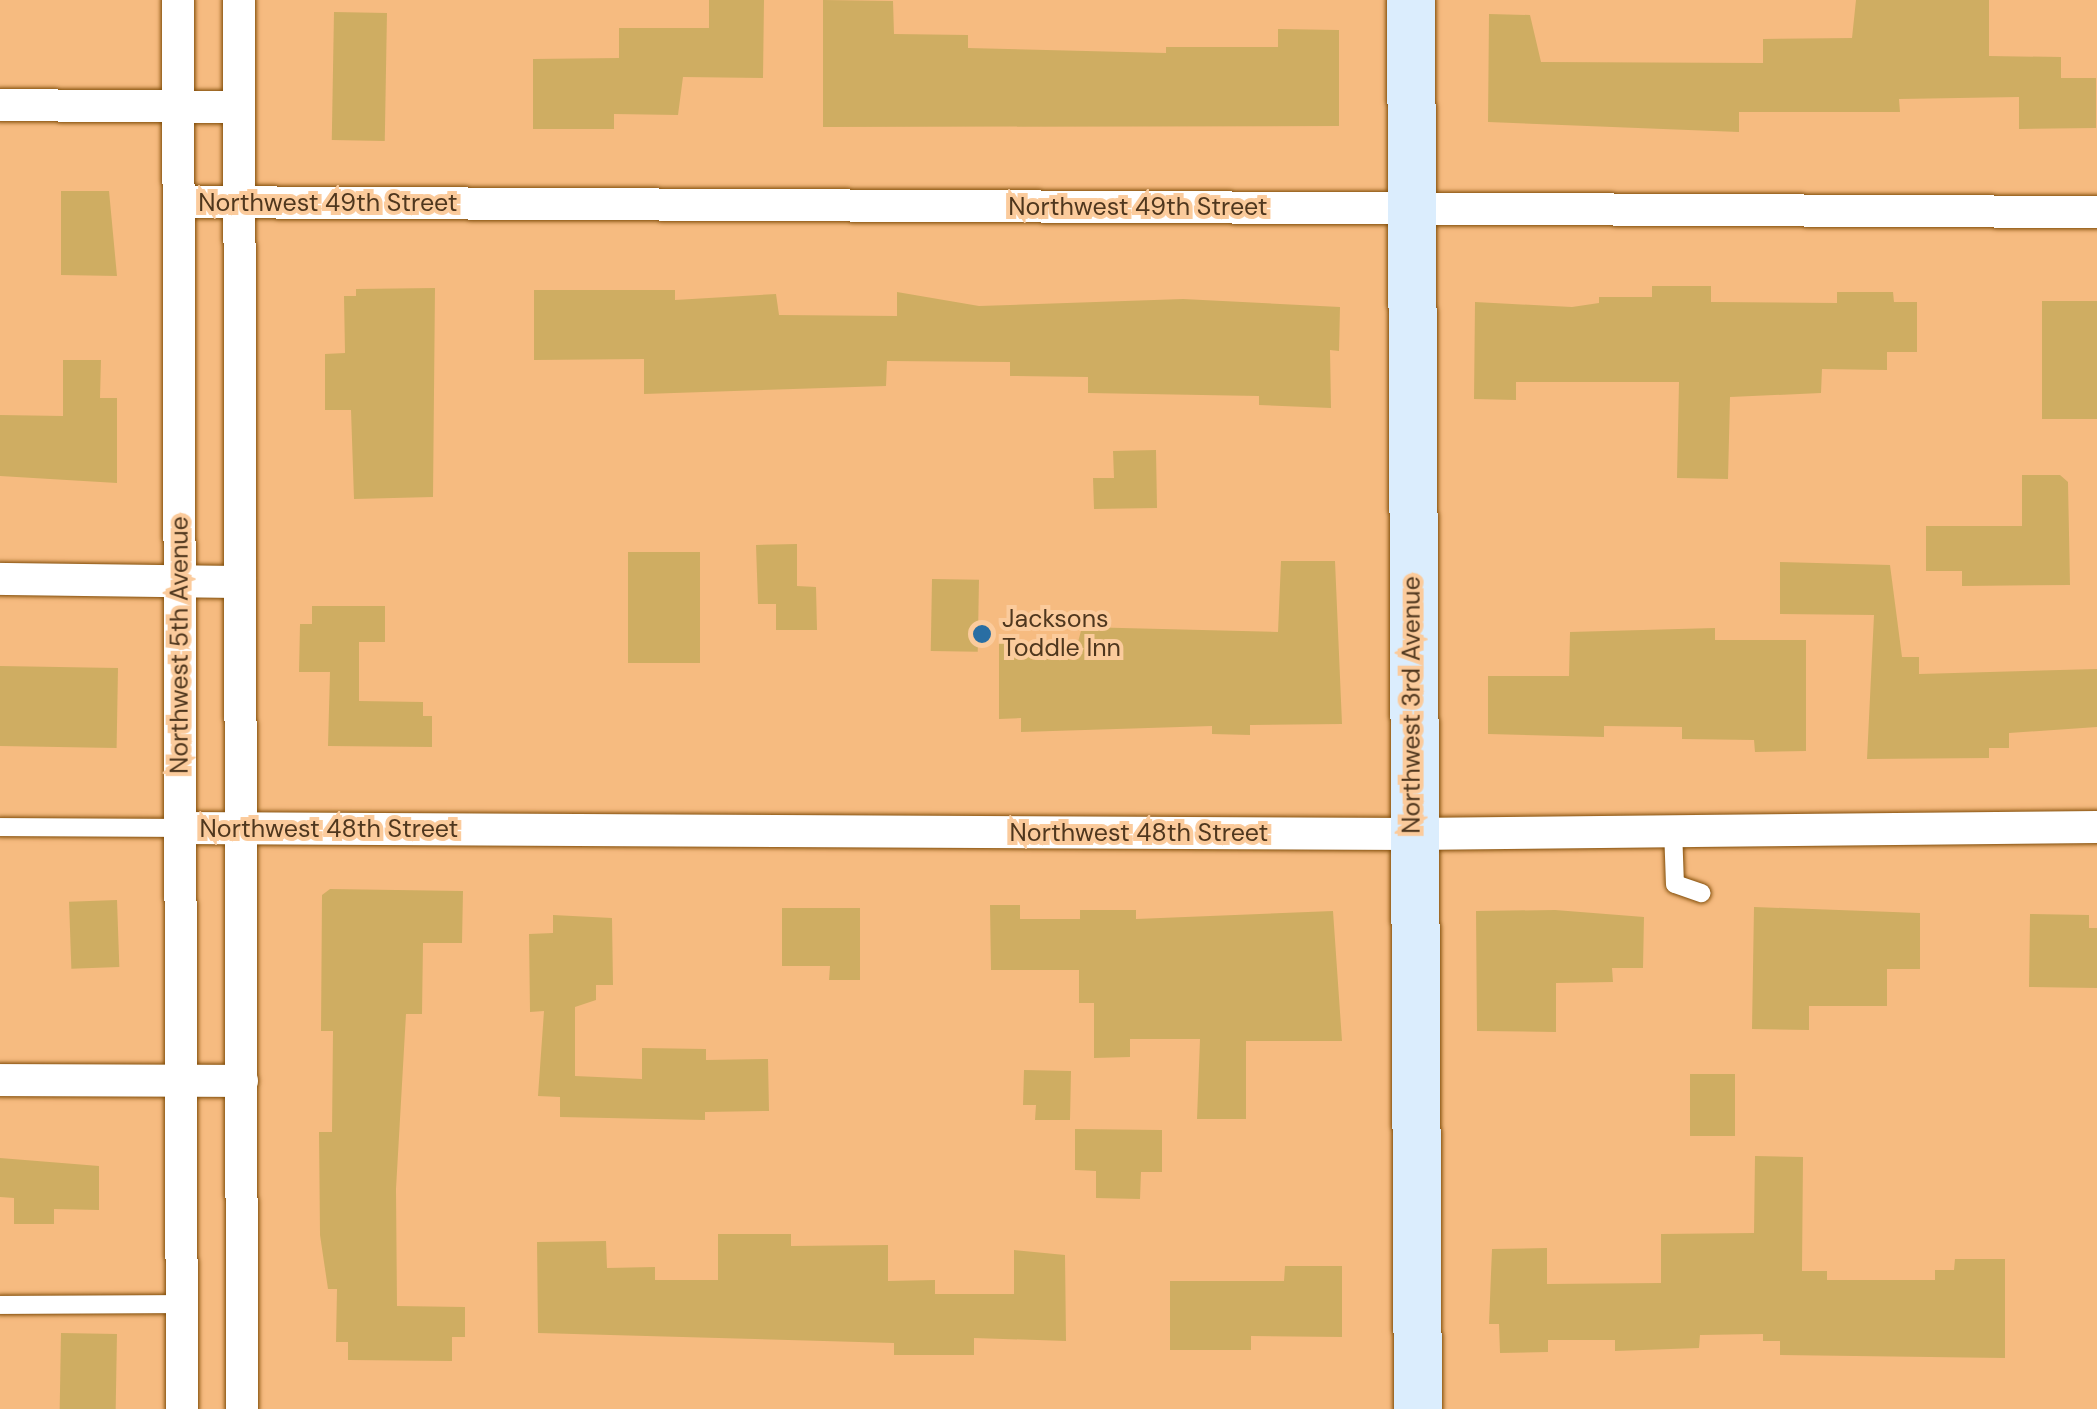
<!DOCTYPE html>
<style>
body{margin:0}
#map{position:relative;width:2097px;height:1409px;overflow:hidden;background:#f6bb80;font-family:"DM Sans",sans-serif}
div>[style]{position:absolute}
.building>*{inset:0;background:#cfad62;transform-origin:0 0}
.roads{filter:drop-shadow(0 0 2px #814d08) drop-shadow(0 0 2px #814d08)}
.lane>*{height:18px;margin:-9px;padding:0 9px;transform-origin:9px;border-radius:9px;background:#fff}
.street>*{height:32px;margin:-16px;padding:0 16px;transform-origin:16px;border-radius:16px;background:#fff}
.secondary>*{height:48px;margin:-24px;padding:0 24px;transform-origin:24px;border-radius:24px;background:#dbedfd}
.dots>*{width:28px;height:28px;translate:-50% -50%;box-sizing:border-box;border:5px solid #fbcb9c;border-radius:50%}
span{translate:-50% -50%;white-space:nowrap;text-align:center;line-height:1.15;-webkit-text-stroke:8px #fbcb9c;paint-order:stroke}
.street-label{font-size:25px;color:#4f371e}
.poi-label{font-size:25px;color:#4f371e}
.left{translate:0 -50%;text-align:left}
</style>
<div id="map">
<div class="building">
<i style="clip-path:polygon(709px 0,764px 0,763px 78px,683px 77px,678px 115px,614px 114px,614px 129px,533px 129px,533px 59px,619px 58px,619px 28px,709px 28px)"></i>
<i style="clip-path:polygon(823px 0,893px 1px,894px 34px,968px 35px,968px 48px,1166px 53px,1166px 47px,1278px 47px,1278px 29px,1339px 30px,1339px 126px,823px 127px)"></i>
<i style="clip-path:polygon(1856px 0,1989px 0,1989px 56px,2061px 57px,2061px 78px,2096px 78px,2096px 128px,2019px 129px,2019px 97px,1899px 99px,1900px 112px,1739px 112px,1739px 132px,1488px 122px,1489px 14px,1530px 15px,1541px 62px,1763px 63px,1763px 39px,1852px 38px)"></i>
<i style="left:334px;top:12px;width:53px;height:128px;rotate:1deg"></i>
<i style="clip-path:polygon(61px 191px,109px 191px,117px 276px,61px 275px)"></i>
<i style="clip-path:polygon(1652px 286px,1711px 286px,1711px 302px,1837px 303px,1837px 292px,1893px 292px,1894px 302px,1917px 302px,1917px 352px,1887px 352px,1887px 370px,1822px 369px,1821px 393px,1730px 397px,1728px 479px,1677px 478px,1679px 382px,1516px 382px,1516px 400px,1474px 399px,1475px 302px,1572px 307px,1599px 303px,1599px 297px,1652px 297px)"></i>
<i style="clip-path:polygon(435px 288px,433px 497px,354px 499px,351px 410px,325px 410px,325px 354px,345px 353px,344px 296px,356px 296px,356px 289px)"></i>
<i style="clip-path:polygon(534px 290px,675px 290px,675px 300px,776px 294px,779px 315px,897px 316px,897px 292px,979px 306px,1183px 299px,1340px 307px,1339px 351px,1330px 350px,1331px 408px,1259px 405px,1259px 396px,1088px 393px,1088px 377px,1010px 376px,1010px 362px,887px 361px,886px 386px,644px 394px,644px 359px,534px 360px)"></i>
<i style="left:2042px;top:301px;width:55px;height:118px"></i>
<i style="clip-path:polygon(63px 360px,101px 360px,100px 398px,117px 398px,117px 483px,0 476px,0 415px,63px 416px)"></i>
<i style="clip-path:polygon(1156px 450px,1157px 508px,1094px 509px,1093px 478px,1114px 478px,1113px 451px)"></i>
<i style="clip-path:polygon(2022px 475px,2060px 475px,2068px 482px,2070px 585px,1962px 586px,1962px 571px,1926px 571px,1926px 526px,2022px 526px)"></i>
<i style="clip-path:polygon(797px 544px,797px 586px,816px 587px,817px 630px,776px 630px,776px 604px,758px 604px,756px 545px)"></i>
<i style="left:628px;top:552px;width:72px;height:111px"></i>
<i style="clip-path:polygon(1281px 561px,1335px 561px,1342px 724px,1250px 725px,1250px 735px,1212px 734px,1212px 726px,1021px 732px,1021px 718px,999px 719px,999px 642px,1078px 642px,1082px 627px,1278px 632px)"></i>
<i style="clip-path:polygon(1780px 562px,1890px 565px,1902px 657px,1919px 657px,1919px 674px,2097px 669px,2097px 727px,2009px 733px,2009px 748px,1989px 748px,1989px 758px,1867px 759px,1874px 615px,1780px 614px)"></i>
<i style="left:932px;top:579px;width:47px;height:72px;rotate:1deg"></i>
<i style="clip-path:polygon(312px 606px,385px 606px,385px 642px,359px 642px,359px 701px,423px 702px,423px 716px,432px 716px,432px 747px,328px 746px,330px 672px,299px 672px,300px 624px,312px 624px)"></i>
<i style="clip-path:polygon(1715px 628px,1715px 640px,1806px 640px,1806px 751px,1755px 752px,1754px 740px,1682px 739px,1682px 727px,1604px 726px,1604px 737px,1488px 734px,1488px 676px,1569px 676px,1570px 632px)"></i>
<i style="left:118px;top:668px;width:80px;height:118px;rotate:91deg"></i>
<i style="clip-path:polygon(330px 889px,463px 891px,462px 943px,423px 943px,422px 1014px,406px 1014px,396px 1189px,397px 1306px,465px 1307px,465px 1337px,452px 1337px,452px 1361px,348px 1360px,348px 1342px,336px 1342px,337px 1289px,328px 1289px,320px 1235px,319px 1132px,332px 1132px,333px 1031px,321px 1031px,322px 895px)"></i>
<i style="left:117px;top:900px;width:67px;height:48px;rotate:88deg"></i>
<i style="clip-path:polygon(990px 905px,1020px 905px,1020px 919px,1080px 919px,1080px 910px,1136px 910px,1136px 919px,1333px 911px,1342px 1041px,1246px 1041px,1246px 1119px,1197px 1119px,1200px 1039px,1130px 1039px,1130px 1057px,1094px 1058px,1094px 1003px,1079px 1003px,1079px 970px,991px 970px)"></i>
<i style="clip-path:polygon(1754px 907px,1920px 913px,1920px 969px,1887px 969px,1887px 1006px,1809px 1006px,1809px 1030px,1752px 1029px)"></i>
<i style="clip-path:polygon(782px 908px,860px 908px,860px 980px,829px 980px,830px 966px,782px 966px)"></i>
<i style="clip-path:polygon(1555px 910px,1644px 917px,1643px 968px,1612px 968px,1613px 982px,1556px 983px,1556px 1032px,1477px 1031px,1476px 911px)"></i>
<i style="clip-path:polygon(2030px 914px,2089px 915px,2089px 928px,2097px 928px,2097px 988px,2029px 987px)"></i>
<i style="clip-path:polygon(553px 915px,612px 918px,613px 985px,596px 985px,596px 1000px,575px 1007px,575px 1076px,642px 1079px,642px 1048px,706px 1049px,706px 1060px,768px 1059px,769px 1111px,705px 1112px,705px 1120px,560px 1117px,560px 1097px,538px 1096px,544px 1011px,530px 1012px,529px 934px,553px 933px)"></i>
<i style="clip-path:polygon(1024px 1070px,1071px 1071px,1070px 1120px,1035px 1120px,1036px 1105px,1023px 1105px)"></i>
<i style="left:1690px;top:1074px;width:45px;height:62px"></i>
<i style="clip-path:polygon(1075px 1129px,1162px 1130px,1162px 1172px,1141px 1172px,1140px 1199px,1096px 1198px,1096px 1171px,1075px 1170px)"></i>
<i style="clip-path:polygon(1755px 1156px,1803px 1157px,1802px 1271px,1827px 1271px,1827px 1280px,1935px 1280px,1935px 1270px,1954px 1270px,1955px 1259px,2005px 1259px,2005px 1358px,1780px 1355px,1780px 1341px,1763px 1341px,1763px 1334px,1700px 1335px,1699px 1348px,1615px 1351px,1615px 1340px,1548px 1340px,1548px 1352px,1500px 1353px,1499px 1324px,1489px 1324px,1492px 1249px,1547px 1248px,1547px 1284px,1661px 1283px,1661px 1234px,1754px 1233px)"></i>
<i style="clip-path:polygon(0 1158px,99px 1166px,99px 1210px,54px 1209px,54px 1224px,14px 1224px,14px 1198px,0 1197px)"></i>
<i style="clip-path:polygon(718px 1234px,791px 1234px,791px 1246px,888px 1245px,888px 1281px,935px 1280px,935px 1294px,1014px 1294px,1014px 1250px,1065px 1255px,1066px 1341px,974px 1338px,974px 1355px,894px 1355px,894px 1343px,538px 1333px,537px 1242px,606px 1241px,607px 1268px,655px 1267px,655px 1280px,718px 1280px)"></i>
<i style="clip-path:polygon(1285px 1266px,1342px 1266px,1342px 1337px,1251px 1336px,1251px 1350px,1170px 1350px,1170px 1281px,1284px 1281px)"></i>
<i style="left:61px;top:1333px;width:56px;height:76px;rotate:1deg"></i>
</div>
<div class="roads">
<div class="lane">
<i style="left:0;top:827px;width:181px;rotate:0.3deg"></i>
<i style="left:1673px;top:828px;width:56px;rotate:88deg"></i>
<i style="left:1675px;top:884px;width:28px;rotate:19deg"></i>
<i style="left:0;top:1305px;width:182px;rotate:-0.3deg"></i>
</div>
<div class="street">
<i style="left:178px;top:0;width:1409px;rotate:89.84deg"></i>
<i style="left:239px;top:0;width:1409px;rotate:89.88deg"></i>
<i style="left:0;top:105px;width:239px;rotate:0.5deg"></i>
<i style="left:179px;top:202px;width:1918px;rotate:0.3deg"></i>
<i style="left:0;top:579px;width:240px;rotate:0.7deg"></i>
<i style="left:181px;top:828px;width:1231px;rotate:0.28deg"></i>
<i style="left:1412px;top:834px;width:685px;rotate:-0.59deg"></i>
<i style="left:0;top:1080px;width:242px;rotate:0.2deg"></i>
</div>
<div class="secondary">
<i style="left:1411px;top:0;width:1409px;rotate:89.72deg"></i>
</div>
</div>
<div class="dots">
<i style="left:982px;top:634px;background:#296ea3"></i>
</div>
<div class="street-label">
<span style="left:328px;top:203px">Northwest 49th Street</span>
<span style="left:1138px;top:207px">Northwest 49th Street</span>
<span style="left:180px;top:645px;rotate:-90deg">Northwest 5th Avenue</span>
<span style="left:1412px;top:705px;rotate:-90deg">Northwest 3rd Avenue</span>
<span style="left:329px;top:829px">Northwest 48th Street</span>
<span style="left:1139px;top:833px">Northwest 48th Street</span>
</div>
<div class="poi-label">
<span class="left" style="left:1002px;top:634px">Jacksons<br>Toddle Inn</span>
</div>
</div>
